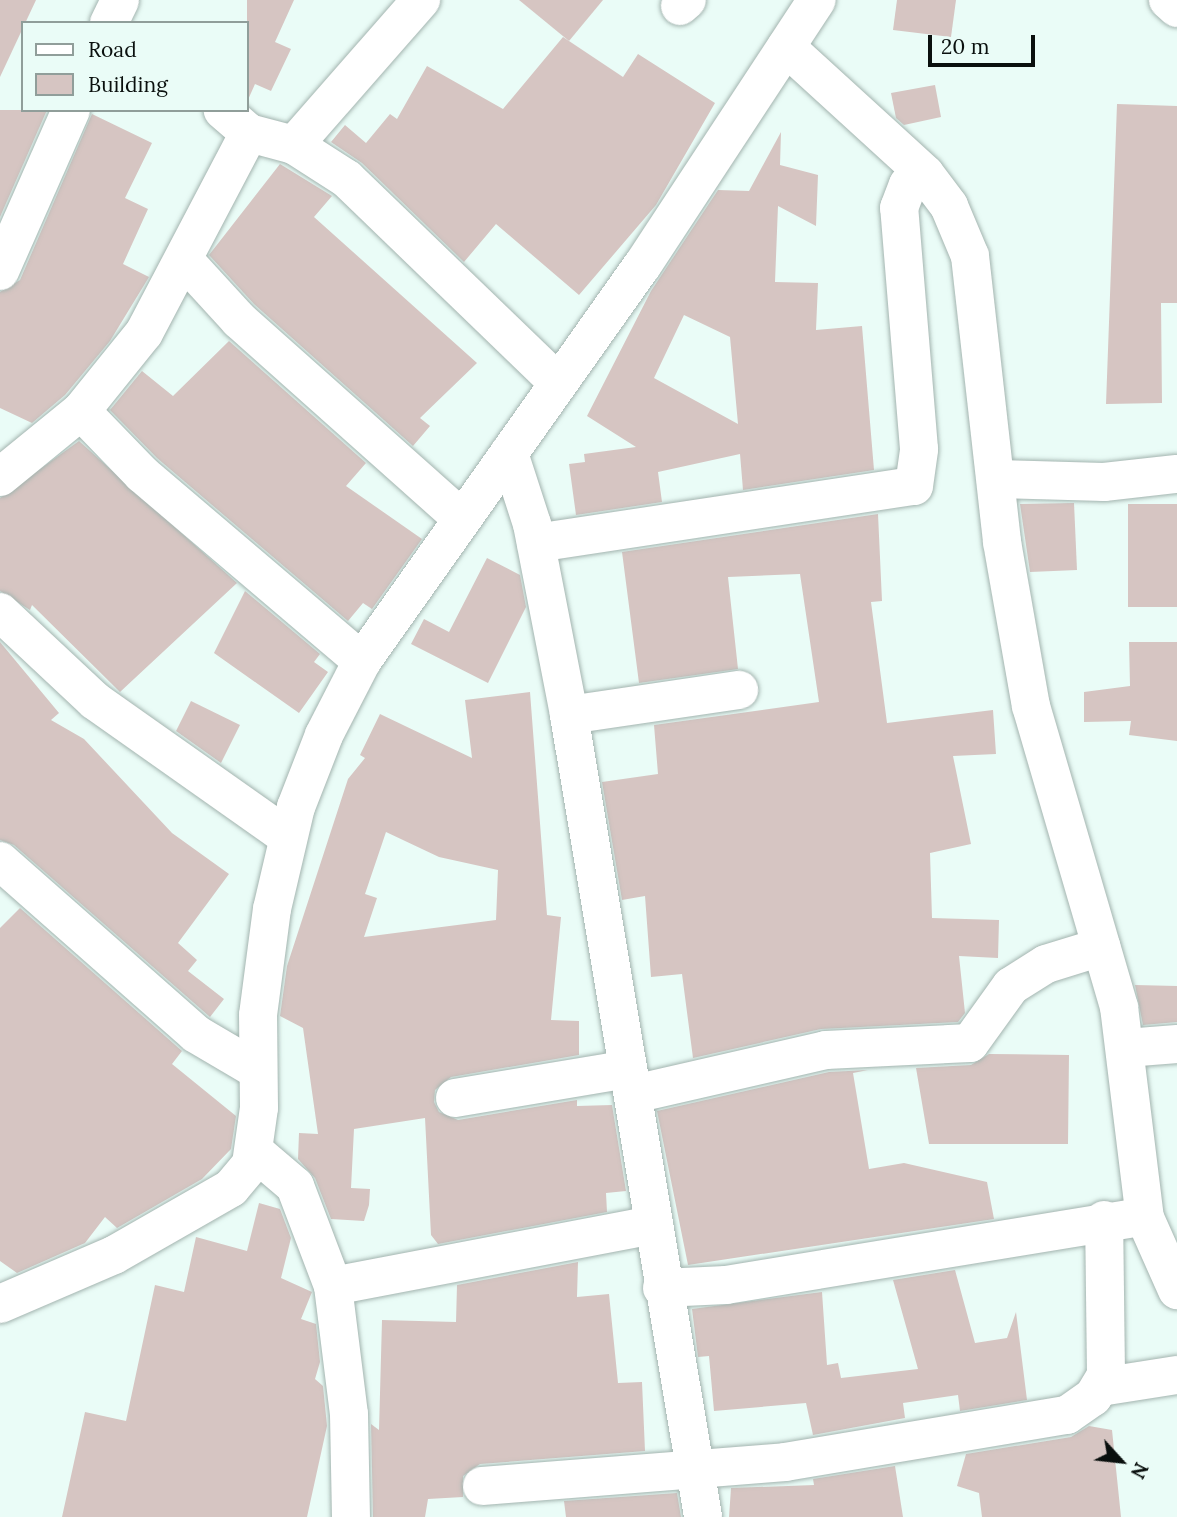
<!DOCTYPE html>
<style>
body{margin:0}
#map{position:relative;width:1177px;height:1517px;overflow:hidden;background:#eafcf7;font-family:Lora,serif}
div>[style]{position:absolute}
.building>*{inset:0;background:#d6c5c2;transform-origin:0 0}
.roads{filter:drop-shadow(0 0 2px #a3b4af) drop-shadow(0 0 2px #a3b4af)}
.minor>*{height:38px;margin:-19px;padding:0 19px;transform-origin:19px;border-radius:19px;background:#fff}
.tertiary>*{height:38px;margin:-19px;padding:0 19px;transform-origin:19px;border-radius:19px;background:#fff}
span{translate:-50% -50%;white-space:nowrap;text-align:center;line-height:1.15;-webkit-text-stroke:7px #eafcf7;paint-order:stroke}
.legend{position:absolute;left:21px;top:21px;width:228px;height:91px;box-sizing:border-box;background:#eafcf7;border:2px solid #909e9a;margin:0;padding:9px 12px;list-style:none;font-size:21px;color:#0a100e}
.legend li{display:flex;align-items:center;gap:14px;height:35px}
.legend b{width:35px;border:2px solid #909e9a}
.north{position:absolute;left:1086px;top:1426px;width:70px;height:70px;-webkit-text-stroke:5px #eafcf7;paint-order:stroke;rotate:117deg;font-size:19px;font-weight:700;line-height:28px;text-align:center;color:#0a100e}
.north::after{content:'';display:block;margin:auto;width:24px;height:32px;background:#0a100e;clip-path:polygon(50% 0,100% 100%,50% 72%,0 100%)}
.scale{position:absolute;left:928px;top:35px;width:107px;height:32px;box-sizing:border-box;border:4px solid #0a100e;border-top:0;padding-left:9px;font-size:21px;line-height:24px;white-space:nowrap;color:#0a100e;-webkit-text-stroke:5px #eafcf7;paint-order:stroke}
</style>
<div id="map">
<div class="building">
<i style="clip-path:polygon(0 0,36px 0,0 77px)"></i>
<i style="clip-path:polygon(247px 0,294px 0,275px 42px,291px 49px,271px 91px,255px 84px,247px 102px)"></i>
<i style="clip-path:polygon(519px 0,603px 0,569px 41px)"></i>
<i style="clip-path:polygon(897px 0,956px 0,951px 37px,893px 30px)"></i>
<i style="clip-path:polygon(563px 37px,623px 77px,638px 54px,715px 103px,656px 205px,579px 295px,496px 224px,464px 262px,362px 163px,331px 142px,345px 125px,366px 143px,390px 114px,397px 119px,427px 66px,503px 109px)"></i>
<i style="clip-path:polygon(935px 85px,941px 117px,904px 125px,896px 118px,891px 93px)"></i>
<i style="clip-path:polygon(1117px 104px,1177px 106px,1177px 303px,1161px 303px,1162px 403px,1106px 404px)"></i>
<i style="clip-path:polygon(0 110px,47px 110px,0 217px)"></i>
<i style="clip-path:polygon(92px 114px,152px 143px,125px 198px,148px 209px,123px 264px,149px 277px,110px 341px,65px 395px,32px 423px,0 408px,0 292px,20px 280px)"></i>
<i style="clip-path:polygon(evenodd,781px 132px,780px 165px,818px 175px,816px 226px,778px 206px,775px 282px,818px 283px,816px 330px,862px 326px,874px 470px,743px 490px,740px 454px,658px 472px,662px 502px,576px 515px,569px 464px,585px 462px,584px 454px,636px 447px,587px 416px,651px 291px,718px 190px,749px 191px,781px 132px,684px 315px,730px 337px,738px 424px,654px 378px,684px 315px)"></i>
<i style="clip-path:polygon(280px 164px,332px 196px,314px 217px,477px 363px,420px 418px,430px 426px,413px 446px,254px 304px,209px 255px)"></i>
<i style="clip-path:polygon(229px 341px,366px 463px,346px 486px,422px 539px,372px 609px,363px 603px,348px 621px,157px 458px,110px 410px,142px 371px,173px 396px)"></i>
<i style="clip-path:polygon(79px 441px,237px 583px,120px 692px,32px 605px,30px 610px,0 591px,0 498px)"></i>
<i style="clip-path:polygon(1074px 503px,1077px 570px,1030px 572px,1020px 504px)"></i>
<i style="left:1177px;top:504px;width:103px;height:49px;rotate:90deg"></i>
<i style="clip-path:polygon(878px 514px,882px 601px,871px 602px,887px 723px,993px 710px,996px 754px,953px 756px,971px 844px,930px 853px,932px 918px,999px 920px,998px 958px,959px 956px,965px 1013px,958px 1022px,821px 1029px,693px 1058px,682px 974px,651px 977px,645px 896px,622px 900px,602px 782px,658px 774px,654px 725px,819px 702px,800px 574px,728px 577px,738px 669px,639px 683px,622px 552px)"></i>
<i style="clip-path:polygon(487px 558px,520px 575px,526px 607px,488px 683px,411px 644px,424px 619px,449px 632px)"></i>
<i style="clip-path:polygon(245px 591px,320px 654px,314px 662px,328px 672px,299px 713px,214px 653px)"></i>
<i style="clip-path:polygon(0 642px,59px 713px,51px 720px,84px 739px,172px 833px,229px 874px,178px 943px,197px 960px,188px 971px,224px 999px,210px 1017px,14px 845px,0 840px)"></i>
<i style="clip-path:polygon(1129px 642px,1177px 642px,1177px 741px,1129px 735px,1131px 721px,1084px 722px,1084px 692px,1130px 686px)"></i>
<i style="clip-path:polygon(evenodd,530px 692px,547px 915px,561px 917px,551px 1020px,579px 1021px,579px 1055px,451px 1077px,435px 1090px,434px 1102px,439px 1112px,458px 1120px,577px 1100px,577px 1106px,612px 1105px,626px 1191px,606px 1193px,607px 1212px,438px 1244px,431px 1235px,425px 1118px,354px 1129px,351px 1188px,370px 1189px,369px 1205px,364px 1221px,331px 1219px,315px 1178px,298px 1159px,299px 1133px,318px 1134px,303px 1028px,280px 1016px,287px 966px,348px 779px,365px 758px,360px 755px,380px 714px,472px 758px,465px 700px,530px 692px,386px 832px,439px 857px,498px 870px,496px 920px,364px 937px,377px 898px,365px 894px,386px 832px)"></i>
<i style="clip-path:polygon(191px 701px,240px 725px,221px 763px,176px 731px)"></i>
<i style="clip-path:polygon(20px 908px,182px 1051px,172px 1064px,236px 1116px,231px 1149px,202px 1179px,117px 1228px,105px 1217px,85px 1243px,17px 1273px,0 1261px,0 928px)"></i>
<i style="clip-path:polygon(1135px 985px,1177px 986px,1177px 1022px,1143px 1025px)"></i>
<i style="clip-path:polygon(989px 1054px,1069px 1055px,1068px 1144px,929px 1144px,916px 1068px,971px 1065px)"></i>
<i style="clip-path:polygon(868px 1070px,853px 1073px,869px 1169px,904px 1163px,987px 1182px,994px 1219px,688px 1265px,657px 1111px,829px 1072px)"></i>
<i style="clip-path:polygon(259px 1203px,280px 1209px,291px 1238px,281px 1278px,312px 1292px,301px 1319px,316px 1324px,320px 1362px,315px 1379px,323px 1386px,327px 1426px,307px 1517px,62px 1517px,85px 1412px,126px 1421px,155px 1285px,184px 1292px,196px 1237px,247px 1251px)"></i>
<i style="clip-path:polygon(578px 1262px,577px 1297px,609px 1294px,618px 1383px,642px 1382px,645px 1451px,480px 1464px,463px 1476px,463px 1497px,428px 1499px,425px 1517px,373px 1517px,371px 1424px,379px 1430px,382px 1320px,456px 1322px,457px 1285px)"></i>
<i style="clip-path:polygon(955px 1270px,975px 1343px,1007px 1338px,1016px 1312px,1027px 1400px,960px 1411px,958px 1395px,903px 1403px,905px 1418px,813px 1435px,806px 1403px,714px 1411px,709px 1356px,698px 1357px,692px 1309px,822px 1292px,827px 1365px,838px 1363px,841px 1378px,918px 1369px,893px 1280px)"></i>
<i style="clip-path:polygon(1089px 1426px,1112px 1430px,1121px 1517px,982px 1517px,979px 1493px,957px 1486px,966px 1454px,1071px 1437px)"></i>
<i style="clip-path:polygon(895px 1466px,903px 1517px,729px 1517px,731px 1488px,814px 1485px,813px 1479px)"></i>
<i style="clip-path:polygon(677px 1493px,681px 1517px,566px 1517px,564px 1501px)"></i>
</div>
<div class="roads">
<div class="minor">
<i style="left:1168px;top:0;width:12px;rotate:42deg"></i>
<i style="left:680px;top:6px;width:9px;rotate:-41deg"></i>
<i style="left:109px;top:23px;width:25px;rotate:-64deg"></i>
<i style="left:786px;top:47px;width:188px;rotate:42.4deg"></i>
<i style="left:925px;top:174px;width:40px;rotate:53deg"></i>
<i style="left:949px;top:206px;width:54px;rotate:67.2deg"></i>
<i style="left:970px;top:256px;width:288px;rotate:83.6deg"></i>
<i style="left:1002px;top:542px;width:167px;rotate:80deg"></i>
<i style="left:1031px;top:706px;width:314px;rotate:73.7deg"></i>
<i style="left:1119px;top:1007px;width:213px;rotate:83deg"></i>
<i style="left:1145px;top:1218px;width:79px;rotate:66deg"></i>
<i style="left:249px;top:133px;width:47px;rotate:14.9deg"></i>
<i style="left:294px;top:145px;width:63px;rotate:32.7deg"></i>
<i style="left:347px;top:179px;width:292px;rotate:44deg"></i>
<i style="left:294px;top:145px;width:193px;rotate:-48.8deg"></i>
<i style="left:185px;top:261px;width:80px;rotate:47.5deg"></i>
<i style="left:239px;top:320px;width:297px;rotate:41.7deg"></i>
<i style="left:0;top:271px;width:176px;rotate:-66.2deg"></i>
<i style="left:81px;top:411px;width:88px;rotate:45.9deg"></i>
<i style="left:142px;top:474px;width:289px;rotate:40.4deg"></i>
<i style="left:509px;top:453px;width:75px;rotate:72.1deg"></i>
<i style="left:532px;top:524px;width:195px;rotate:79deg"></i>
<i style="left:569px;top:715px;width:813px;rotate:80.51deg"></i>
<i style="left:0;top:477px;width:104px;rotate:-39.2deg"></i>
<i style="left:81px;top:411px;width:100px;rotate:-51.1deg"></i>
<i style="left:144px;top:333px;width:226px;rotate:-62.3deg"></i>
<i style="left:249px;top:133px;width:35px;rotate:-139deg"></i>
<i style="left:998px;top:479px;width:106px;rotate:1.6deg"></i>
<i style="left:1104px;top:482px;width:73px;rotate:-6.3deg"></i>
<i style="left:536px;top:543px;width:382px;rotate:-8.6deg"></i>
<i style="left:914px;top:486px;width:37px;rotate:-82deg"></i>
<i style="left:919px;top:449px;width:242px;rotate:-94.7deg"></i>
<i style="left:899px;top:208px;width:25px;rotate:-69deg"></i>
<i style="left:908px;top:185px;width:20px;rotate:-33deg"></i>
<i style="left:0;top:612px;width:130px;rotate:43.1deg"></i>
<i style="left:95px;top:701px;width:236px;rotate:35.2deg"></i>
<i style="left:569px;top:715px;width:172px;rotate:-8.4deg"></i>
<i style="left:0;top:861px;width:261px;rotate:41.4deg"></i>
<i style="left:196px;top:1034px;width:71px;rotate:30.5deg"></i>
<i style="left:1126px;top:1048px;width:51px;rotate:-4.5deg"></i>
<i style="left:634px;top:1094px;width:197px;rotate:-12.9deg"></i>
<i style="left:826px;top:1050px;width:144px;rotate:-2.8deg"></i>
<i style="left:970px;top:1043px;width:70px;rotate:-54.3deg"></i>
<i style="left:1011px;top:986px;width:41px;rotate:-32.2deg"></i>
<i style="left:1046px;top:964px;width:58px;rotate:-17.2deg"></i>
<i style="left:455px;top:1098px;width:175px;rotate:-9.5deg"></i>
<i style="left:254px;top:1151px;width:54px;rotate:40.5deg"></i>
<i style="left:295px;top:1186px;width:107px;rotate:69.2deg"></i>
<i style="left:333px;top:1286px;width:129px;rotate:82.9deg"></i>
<i style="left:349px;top:1414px;width:103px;rotate:88.9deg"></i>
<i style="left:333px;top:1286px;width:327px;rotate:-10.8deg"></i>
<i style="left:662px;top:1288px;width:64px;rotate:-2.7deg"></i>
<i style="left:726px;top:1285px;width:408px;rotate:-9.3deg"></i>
<i style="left:1100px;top:1387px;width:78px;rotate:-8.9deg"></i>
<i style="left:482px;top:1486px;width:304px;rotate:-4.5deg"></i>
<i style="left:785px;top:1462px;width:286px;rotate:-9.5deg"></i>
<i style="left:1067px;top:1415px;width:32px;rotate:-35deg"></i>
<i style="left:1093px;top:1397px;width:26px;rotate:-59deg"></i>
<i style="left:1106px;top:1375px;width:155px;rotate:-90.7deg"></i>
</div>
<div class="tertiary">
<i style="left:0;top:1304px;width:124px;rotate:-23.3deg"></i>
<i style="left:114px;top:1255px;width:135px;rotate:-29.8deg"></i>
<i style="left:231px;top:1188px;width:31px;rotate:-50deg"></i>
<i style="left:251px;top:1164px;width:57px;rotate:-81.9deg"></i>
<i style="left:259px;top:1108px;width:93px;rotate:-90.6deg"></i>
<i style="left:258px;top:1015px;width:107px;rotate:-82.5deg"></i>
<i style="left:272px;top:909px;width:105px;rotate:-76.8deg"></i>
<i style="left:296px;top:807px;width:77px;rotate:-68.7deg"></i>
<i style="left:324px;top:735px;width:83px;rotate:-62.8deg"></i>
<i style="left:362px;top:661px;width:484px;rotate:-54.7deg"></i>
<i style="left:642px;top:266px;width:318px;rotate:-56.7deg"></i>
</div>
</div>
<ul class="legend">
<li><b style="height:9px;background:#fff"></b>Road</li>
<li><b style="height:19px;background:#d6c5c2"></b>Building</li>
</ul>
<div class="north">N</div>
<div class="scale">20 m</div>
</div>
